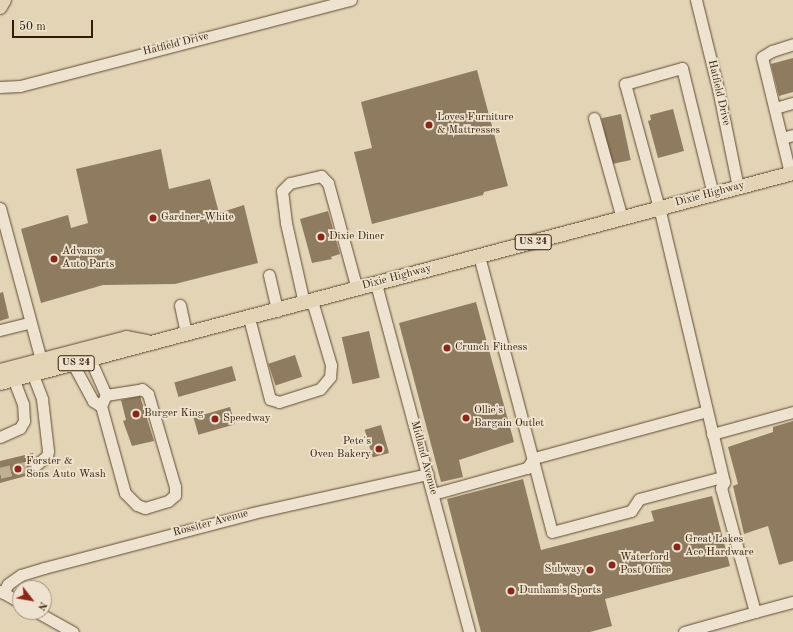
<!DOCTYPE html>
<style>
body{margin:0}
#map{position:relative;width:793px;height:632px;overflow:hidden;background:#e3d4b6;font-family:"Old Standard TT",serif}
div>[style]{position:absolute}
.building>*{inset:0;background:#8f7c60;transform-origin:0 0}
.minor-tunnel>*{height:11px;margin-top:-5.5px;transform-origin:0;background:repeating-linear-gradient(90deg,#c0af92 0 11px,transparent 0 16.5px)}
.roads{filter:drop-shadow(0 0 1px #604a30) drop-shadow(0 0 1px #604a30)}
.minor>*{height:11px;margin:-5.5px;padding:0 5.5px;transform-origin:5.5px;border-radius:5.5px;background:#ede3d0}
.major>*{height:14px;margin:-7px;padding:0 7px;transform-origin:7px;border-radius:7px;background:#e3d4b6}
.dots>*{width:11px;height:11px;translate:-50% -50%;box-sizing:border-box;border:2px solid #ede3d0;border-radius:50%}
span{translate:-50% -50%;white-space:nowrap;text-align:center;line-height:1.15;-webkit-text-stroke:3.5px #ede3d0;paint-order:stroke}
.shield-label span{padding:1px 3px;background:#ede3d0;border:1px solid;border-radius:3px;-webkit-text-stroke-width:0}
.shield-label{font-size:10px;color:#341c03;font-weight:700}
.street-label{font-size:11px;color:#341c03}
.poi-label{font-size:11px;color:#341c03}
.left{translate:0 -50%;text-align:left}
.right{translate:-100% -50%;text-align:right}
.north{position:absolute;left:12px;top:580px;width:40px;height:40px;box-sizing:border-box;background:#ede3d0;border:1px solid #a3937e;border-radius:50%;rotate:121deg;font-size:11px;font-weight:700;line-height:16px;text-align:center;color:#341c03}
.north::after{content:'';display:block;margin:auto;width:14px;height:18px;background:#8f2418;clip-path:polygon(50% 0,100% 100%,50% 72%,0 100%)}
.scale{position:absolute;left:12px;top:20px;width:81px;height:18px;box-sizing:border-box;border:2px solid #341c03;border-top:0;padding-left:5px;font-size:12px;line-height:14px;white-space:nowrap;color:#341c03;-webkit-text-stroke:3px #ede3d0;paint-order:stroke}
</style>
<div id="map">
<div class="building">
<i style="clip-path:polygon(793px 58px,793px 92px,779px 96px,771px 64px)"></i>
<i style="clip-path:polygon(477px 70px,508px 186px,484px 192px,483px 195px,372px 224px,354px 152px,372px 148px,361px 102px)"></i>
<i style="clip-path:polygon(673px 109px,684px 151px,658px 158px,648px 121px,651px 120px,650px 115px)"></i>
<i style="left:621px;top:114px;width:47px;height:20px;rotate:78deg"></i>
<i style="clip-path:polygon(161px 149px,169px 189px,210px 179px,219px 213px,244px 205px,258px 263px,175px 284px,103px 285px,41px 303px,21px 229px,68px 215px,71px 228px,88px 223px,76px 169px)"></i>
<i style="clip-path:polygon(328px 211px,340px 254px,331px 257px,332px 259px,312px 263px,300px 219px)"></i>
<i style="clip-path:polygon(3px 292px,9px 318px,0 321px,0 293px)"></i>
<i style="clip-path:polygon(476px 302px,514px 442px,459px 460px,463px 477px,441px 482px,399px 323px)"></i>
<i style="left:369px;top:331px;width:48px;height:28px;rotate:77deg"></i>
<i style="left:295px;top:355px;width:23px;height:28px;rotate:72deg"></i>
<i style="left:232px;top:366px;width:15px;height:60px;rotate:74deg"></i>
<i style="clip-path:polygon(140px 396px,154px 441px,132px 446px,123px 421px,126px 420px,121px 400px)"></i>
<i style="left:230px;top:407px;width:18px;height:38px;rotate:74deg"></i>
<i style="clip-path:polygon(793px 421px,793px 561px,779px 565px,768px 526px,744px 534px,733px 486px,738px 484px,728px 447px,773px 432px,773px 427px)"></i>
<i style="left:381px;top:425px;width:29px;height:17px;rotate:74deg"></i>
<i style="clip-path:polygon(33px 453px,34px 458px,29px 466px,37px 473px,0 483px,0 461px)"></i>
<i style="clip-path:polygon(523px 479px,541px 550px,654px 521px,651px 511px,712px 496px,730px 566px,605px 599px,612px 626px,590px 632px,481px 632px,447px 499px)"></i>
</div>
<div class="minor-tunnel">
<i style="left:0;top:473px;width:37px;rotate:-13deg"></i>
</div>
<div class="roads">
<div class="minor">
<i style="left:696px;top:0;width:92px;rotate:76.1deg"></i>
<i style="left:718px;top:89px;width:100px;rotate:78.5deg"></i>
<i style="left:0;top:87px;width:20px;rotate:-3deg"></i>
<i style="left:20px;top:86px;width:342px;rotate:-14.6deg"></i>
<i style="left:775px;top:108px;width:19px;rotate:-16deg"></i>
<i style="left:594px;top:118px;width:104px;rotate:74.4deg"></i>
<i style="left:782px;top:138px;width:11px;rotate:-15deg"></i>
<i style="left:790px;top:173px;width:119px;rotate:-103.6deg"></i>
<i style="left:762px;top:57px;width:12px;rotate:-31deg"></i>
<i style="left:772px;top:51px;width:22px;rotate:-18deg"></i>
<i style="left:0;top:208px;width:157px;rotate:74.9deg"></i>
<i style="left:479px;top:256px;width:285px;rotate:75.2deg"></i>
<i style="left:552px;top:532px;width:82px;rotate:-14.9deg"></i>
<i style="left:631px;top:511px;width:14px;rotate:-56deg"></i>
<i style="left:639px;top:499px;width:86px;rotate:-14.8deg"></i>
<i style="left:269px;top:275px;width:37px;rotate:77deg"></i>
<i style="left:376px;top:284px;width:360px;rotate:75deg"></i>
<i style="left:304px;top:303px;width:82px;rotate:-102.7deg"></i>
<i style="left:286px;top:223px;width:32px;rotate:-97deg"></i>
<i style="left:282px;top:191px;width:11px;rotate:-45deg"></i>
<i style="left:290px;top:183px;width:32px;rotate:-13deg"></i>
<i style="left:321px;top:176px;width:10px;rotate:45deg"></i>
<i style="left:328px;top:183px;width:110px;rotate:74.7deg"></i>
<i style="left:180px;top:305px;width:30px;rotate:78deg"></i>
<i style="left:249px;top:318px;width:84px;rotate:75.5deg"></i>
<i style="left:270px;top:399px;width:9px;rotate:18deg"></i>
<i style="left:279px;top:402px;width:43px;rotate:-17.6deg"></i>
<i style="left:320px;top:389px;width:16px;rotate:-50deg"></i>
<i style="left:330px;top:377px;width:12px;rotate:-85deg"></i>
<i style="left:331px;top:365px;width:67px;rotate:-106.5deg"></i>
<i style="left:0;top:330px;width:30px;rotate:-14deg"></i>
<i style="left:90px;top:359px;width:39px;rotate:66deg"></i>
<i style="left:73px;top:364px;width:42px;rotate:61.6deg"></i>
<i style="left:93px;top:401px;width:9px;rotate:32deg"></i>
<i style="left:33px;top:375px;width:26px;rotate:69deg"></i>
<i style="left:42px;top:399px;width:52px;rotate:83.4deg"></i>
<i style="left:48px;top:451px;width:5px;rotate:101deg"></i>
<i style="left:47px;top:456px;width:14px;rotate:141deg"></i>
<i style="left:142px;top:389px;width:8px;rotate:40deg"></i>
<i style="left:148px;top:394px;width:97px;rotate:73.8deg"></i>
<i style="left:175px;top:487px;width:8px;rotate:90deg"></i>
<i style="left:175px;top:495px;width:9px;rotate:139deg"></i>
<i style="left:168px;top:501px;width:24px;rotate:163deg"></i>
<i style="left:145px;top:508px;width:9px;rotate:-159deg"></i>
<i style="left:137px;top:505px;width:17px;rotate:-135deg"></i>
<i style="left:125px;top:493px;width:90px;rotate:-105.4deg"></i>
<i style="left:101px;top:406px;width:12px;rotate:-66deg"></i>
<i style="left:106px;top:395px;width:36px;rotate:-9deg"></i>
<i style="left:712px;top:434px;width:84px;rotate:-15.2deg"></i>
<i style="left:0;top:437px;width:22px;rotate:-24deg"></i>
<i style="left:20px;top:428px;width:8px;rotate:-60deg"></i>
<i style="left:24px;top:421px;width:17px;rotate:-93deg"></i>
<i style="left:23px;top:404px;width:26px;rotate:-111deg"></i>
<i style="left:433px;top:494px;width:98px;rotate:-15.5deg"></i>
<i style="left:527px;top:468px;width:12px;rotate:-55deg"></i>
<i style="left:534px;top:458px;width:179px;rotate:-15.2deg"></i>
<i style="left:0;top:591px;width:23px;rotate:29deg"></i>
<i style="left:3px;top:593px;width:10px;rotate:-61deg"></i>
<i style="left:8px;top:584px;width:16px;rotate:-35deg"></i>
<i style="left:21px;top:575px;width:24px;rotate:-17deg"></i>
<i style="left:44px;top:568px;width:216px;rotate:-14.7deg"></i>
<i style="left:253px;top:513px;width:179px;rotate:-12.6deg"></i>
<i style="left:37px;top:612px;width:41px;rotate:29.1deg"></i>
<i style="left:755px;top:612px;width:39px;rotate:-15deg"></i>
<i style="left:684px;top:632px;width:74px;rotate:-15.7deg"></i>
<i style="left:755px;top:612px;width:129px;rotate:-105.3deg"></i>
<i style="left:721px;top:488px;width:7px;rotate:-63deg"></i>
<i style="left:724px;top:482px;width:282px;rotate:-103.3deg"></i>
<i style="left:659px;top:208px;width:129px;rotate:-105.3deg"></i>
<i style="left:625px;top:84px;width:59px;rotate:-15.7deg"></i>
<i style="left:682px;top:68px;width:130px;rotate:76.2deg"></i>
</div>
<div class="major">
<i style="left:0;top:7px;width:8px;rotate:-60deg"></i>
<i style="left:0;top:371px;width:131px;rotate:-14.6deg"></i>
<i style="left:127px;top:338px;width:20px;rotate:11deg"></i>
<i style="left:0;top:383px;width:820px;rotate:-14.83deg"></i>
</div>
</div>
<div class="dots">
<i style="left:429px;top:125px;background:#8f2418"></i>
<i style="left:153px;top:218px;background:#8f2418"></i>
<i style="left:321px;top:237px;background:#8f2418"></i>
<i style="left:54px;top:259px;background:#8f2418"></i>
<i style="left:447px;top:348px;background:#8f2418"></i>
<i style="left:136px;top:414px;background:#8f2418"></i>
<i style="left:466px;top:418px;background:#8f2418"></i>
<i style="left:215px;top:419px;background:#8f2418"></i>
<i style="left:379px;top:449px;background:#8f2418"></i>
<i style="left:18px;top:469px;background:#8f2418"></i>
<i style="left:677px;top:547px;background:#8f2418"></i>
<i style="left:612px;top:565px;background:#8f2418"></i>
<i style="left:590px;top:570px;background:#8f2418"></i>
<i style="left:511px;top:591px;background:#8f2418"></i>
</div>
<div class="shield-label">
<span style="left:533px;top:242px">US 24</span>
<span style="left:76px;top:363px">US 24</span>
</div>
<div class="street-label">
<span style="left:176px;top:45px;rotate:-14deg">Hatfield Drive</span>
<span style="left:718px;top:93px;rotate:77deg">Hatfield Drive</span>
<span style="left:710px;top:195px;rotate:-15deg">Dixie Highway</span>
<span style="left:397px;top:278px;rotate:-15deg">Dixie Highway</span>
<span style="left:423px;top:458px;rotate:75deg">Midland Avenue</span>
<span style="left:211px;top:524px;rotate:-15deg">Rossiter Avenue</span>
</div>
<div class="poi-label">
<span class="left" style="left:437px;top:125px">Loves Furniture<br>&amp; Mattresses</span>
<span class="left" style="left:161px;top:218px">Gardner-White</span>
<span class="left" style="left:329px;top:237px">Dixie Diner</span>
<span class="left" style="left:62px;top:259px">Advance<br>Auto Parts</span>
<span class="left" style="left:455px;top:348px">Crunch Fitness</span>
<span class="left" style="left:474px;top:418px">Ollie's<br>Bargain Outlet</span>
<span class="left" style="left:144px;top:414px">Burger King</span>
<span class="left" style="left:223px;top:419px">Speedway</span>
<span class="right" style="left:371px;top:449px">Pete's<br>Oven Bakery</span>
<span class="left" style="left:26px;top:469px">Forster &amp;<br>Sons Auto Wash</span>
<span class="left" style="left:685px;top:547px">Great Lakes<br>Ace Hardware</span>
<span class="left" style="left:620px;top:565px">Waterford<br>Post Office</span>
<span class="right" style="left:582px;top:570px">Subway</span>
<span class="left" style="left:519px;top:591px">Dunham's Sports</span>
</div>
<div class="north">N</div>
<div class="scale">50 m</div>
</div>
